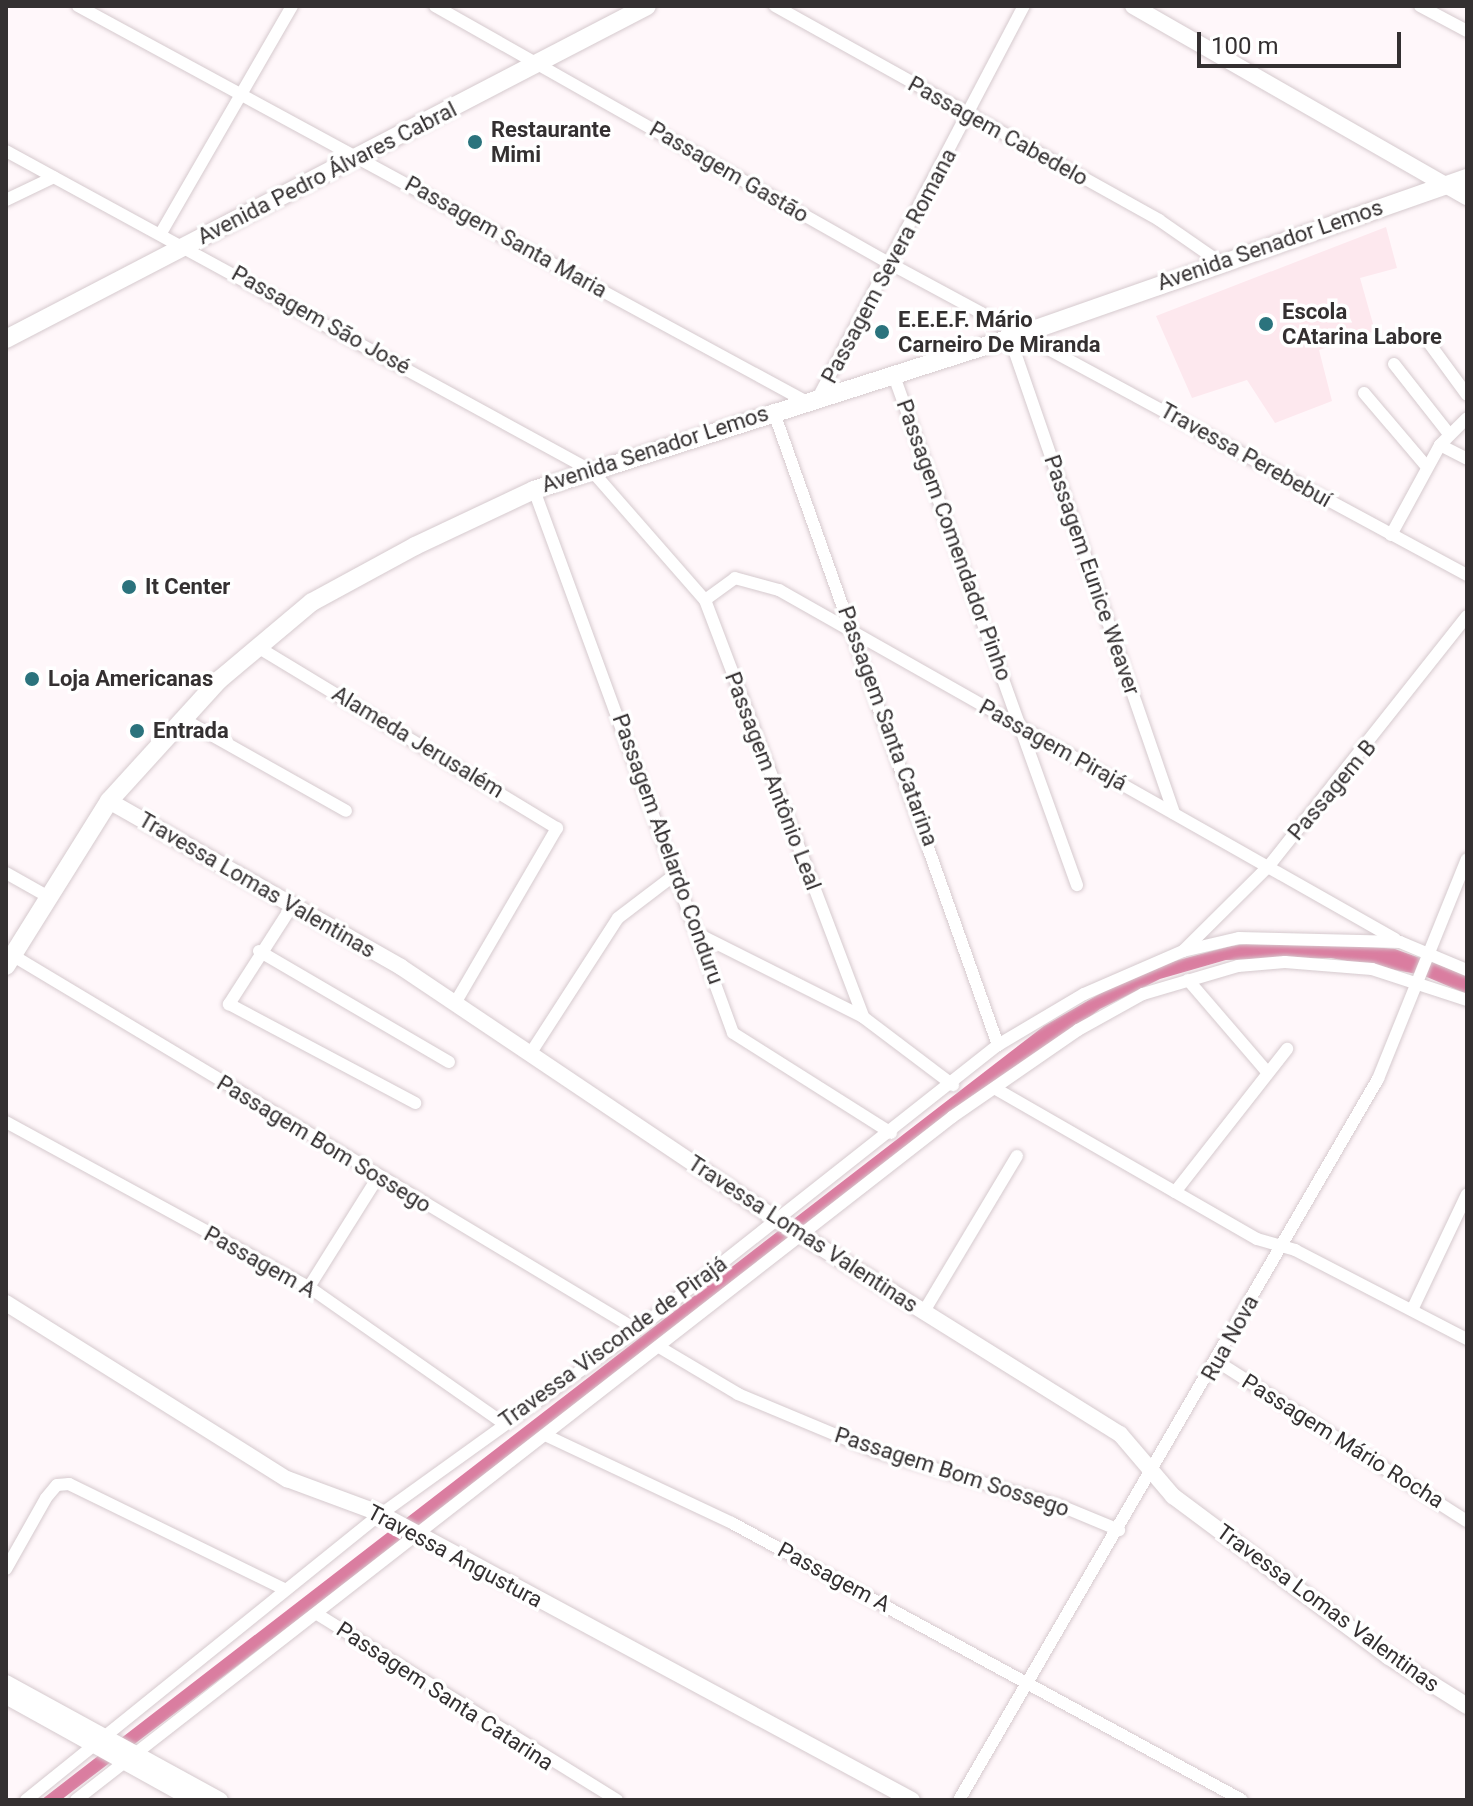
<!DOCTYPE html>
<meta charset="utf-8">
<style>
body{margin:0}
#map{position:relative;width:1473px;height:1806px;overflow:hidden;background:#fff7fa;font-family:Roboto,sans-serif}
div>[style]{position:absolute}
.built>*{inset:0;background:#fde8ee}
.water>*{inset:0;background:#da7da0}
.roads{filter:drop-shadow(0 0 2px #d6cace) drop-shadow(0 0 2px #d6cace)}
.street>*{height:12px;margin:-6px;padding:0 6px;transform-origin:6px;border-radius:6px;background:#fff}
.secondary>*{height:16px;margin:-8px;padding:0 8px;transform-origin:8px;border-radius:8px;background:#fff}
.primary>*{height:18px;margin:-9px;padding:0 9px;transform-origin:9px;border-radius:9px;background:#fff}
.dots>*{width:22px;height:22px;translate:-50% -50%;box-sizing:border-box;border:4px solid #fff;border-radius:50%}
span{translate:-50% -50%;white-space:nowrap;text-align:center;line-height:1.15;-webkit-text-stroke:7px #fff;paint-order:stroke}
.poi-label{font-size:22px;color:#343031;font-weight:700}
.left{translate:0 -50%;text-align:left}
.street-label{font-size:22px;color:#343031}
.frame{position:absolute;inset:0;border:8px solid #343031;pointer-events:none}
.scale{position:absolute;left:1197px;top:32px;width:204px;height:36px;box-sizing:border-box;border:4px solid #343031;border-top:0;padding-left:10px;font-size:24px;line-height:28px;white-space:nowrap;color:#343031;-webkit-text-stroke:6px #fff;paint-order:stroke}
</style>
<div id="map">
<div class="built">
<i style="clip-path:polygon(1386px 227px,1397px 268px,1360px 278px,1375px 331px,1319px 350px,1332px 401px,1275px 423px,1247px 380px,1192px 398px,1156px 316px)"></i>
</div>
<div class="water">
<i style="clip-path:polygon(1286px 939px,1395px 949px,1467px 975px,1467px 994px,1422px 975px,1331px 958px,1226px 960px,1160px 979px,1100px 1009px,61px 1800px,41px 1800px,1044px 1026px,1141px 970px,1231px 946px)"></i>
</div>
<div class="roads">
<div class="street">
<i style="left:78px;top:6px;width:827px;rotate:28.52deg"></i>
<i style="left:435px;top:6px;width:519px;rotate:29.53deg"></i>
<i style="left:887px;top:262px;width:659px;rotate:28.35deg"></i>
<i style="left:775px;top:6px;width:440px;rotate:29.1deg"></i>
<i style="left:1159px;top:220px;width:72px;rotate:34.8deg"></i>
<i style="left:1420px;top:6px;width:53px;rotate:28deg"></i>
<i style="left:6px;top:151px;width:668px;rotate:28.64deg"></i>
<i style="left:592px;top:471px;width:171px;rotate:48.8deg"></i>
<i style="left:705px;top:600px;width:446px;rotate:69.2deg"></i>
<i style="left:863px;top:1017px;width:113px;rotate:37.1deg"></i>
<i style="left:6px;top:200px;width:53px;rotate:-25.6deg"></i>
<i style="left:161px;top:233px;width:262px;rotate:-60deg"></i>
<i style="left:1010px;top:338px;width:503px;rotate:70.95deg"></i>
<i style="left:1429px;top:343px;width:64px;rotate:53.8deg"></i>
<i style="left:1394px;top:364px;width:89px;rotate:51.8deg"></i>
<i style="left:894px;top:376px;width:541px;rotate:70.23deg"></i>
<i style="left:1364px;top:393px;width:97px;rotate:49.6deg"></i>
<i style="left:819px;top:396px;width:441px;rotate:-62.3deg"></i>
<i style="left:773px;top:410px;width:674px;rotate:70.49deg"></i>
<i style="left:1440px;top:445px;width:30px;rotate:27deg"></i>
<i style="left:534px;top:490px;width:578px;rotate:69.87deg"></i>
<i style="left:733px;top:1033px;width:187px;rotate:32.3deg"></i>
<i style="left:1391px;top:535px;width:102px;rotate:-61.4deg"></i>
<i style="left:1440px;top:445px;width:38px;rotate:-45deg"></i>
<i style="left:705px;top:600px;width:37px;rotate:-36deg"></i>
<i style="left:735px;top:578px;width:46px;rotate:15.3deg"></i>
<i style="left:779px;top:590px;width:708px;rotate:29.53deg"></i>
<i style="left:256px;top:646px;width:352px;rotate:31.2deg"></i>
<i style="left:557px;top:828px;width:203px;rotate:120.2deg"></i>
<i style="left:183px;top:719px;width:187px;rotate:29.4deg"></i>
<i style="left:6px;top:873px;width:45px;rotate:29.4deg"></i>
<i style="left:292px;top:906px;width:117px;rotate:122.7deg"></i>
<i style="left:229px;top:1004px;width:211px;rotate:28deg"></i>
<i style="left:700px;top:935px;width:182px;rotate:26.7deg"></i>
<i style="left:259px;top:951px;width:220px;rotate:30.3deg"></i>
<i style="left:1183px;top:951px;width:120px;rotate:-44.7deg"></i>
<i style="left:1268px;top:867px;width:320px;rotate:-51.6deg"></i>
<i style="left:12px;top:955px;width:729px;rotate:30.96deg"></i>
<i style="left:1188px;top:980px;width:121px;rotate:49.3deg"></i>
<i style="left:532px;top:1051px;width:158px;rotate:-57.1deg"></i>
<i style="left:618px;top:918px;width:74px;rotate:-37.3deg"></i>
<i style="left:996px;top:1089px;width:301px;rotate:29.9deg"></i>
<i style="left:1257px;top:1239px;width:40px;rotate:16deg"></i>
<i style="left:1295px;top:1250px;width:194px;rotate:27.4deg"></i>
<i style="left:6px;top:1122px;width:345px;rotate:28.6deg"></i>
<i style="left:309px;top:1287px;width:236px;rotate:35deg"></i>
<i style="left:1175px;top:1192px;width:182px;rotate:-51.9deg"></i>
<i style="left:309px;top:1287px;width:130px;rotate:-57.9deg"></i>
<i style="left:1412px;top:1310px;width:128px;rotate:-64.6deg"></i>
<i style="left:923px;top:1313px;width:183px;rotate:-59.1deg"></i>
<i style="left:659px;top:1347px;width:92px;rotate:30.7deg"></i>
<i style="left:738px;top:1394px;width:147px;rotate:22.7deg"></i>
<i style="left:874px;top:1451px;width:195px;rotate:16.4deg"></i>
<i style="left:1061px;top:1506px;width:63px;rotate:22.5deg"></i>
<i style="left:1218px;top:1362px;width:295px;rotate:32.6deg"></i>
<i style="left:547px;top:1436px;width:204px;rotate:25.2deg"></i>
<i style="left:732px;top:1523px;width:580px;rotate:28.51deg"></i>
<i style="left:6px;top:1569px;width:81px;rotate:-60.6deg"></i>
<i style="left:46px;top:1498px;width:17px;rotate:-50deg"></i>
<i style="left:57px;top:1485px;width:12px;rotate:-5deg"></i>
<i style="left:69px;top:1484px;width:239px;rotate:26deg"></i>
<i style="left:317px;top:1614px;width:353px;rotate:31.8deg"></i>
<i style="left:26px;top:1800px;width:456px;rotate:-38.9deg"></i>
<i style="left:381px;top:1514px;width:315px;rotate:-35.7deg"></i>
<i style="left:637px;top:1330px;width:460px;rotate:-38.3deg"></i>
<i style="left:998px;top:1045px;width:100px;rotate:-30.7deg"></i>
<i style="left:1084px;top:994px;width:108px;rotate:-23.5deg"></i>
<i style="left:1183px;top:951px;width:57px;rotate:-13.1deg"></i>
<i style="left:1239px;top:938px;width:161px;rotate:1.4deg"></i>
<i style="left:1400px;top:942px;width:73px;rotate:22.7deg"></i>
<i style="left:76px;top:1800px;width:1111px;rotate:-37.94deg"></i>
<i style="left:952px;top:1117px;width:153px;rotate:-34.6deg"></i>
<i style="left:1078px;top:1030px;width:74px;rotate:-29deg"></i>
<i style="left:1143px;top:994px;width:99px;rotate:-16.4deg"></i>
<i style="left:1238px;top:966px;width:47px;rotate:-4.9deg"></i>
<i style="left:1285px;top:962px;width:87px;rotate:4.6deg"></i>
<i style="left:1372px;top:969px;width:100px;rotate:18.1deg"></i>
<i style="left:959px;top:1800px;width:834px;rotate:-59.84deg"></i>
<i style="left:1378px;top:1079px;width:237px;rotate:-68deg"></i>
</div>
<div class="secondary">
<i style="left:1133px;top:6px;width:385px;rotate:29.8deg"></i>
<i style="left:109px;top:801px;width:336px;rotate:29.6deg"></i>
<i style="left:401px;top:967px;width:453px;rotate:33.9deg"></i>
<i style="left:777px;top:1220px;width:404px;rotate:32deg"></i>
<i style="left:1120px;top:1434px;width:82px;rotate:49.5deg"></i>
<i style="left:1173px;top:1496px;width:269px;rotate:36.7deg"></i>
<i style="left:1389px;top:1657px;width:92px;rotate:32.1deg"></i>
<i style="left:6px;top:1303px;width:332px;rotate:32.1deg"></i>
<i style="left:287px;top:1479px;width:100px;rotate:20.4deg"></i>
<i style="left:381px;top:1514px;width:603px;rotate:28.31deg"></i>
<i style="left:6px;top:1683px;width:244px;rotate:28.7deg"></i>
<i style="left:6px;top:1696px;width:215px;rotate:29deg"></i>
</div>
<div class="primary">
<i style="left:6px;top:339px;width:722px;rotate:-27.45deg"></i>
<i style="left:6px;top:966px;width:195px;rotate:-58deg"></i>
<i style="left:109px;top:801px;width:164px;rotate:-47.7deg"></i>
<i style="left:219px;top:680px;width:121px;rotate:-40deg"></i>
<i style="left:312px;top:602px;width:117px;rotate:-28.5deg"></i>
<i style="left:415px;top:546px;width:132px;rotate:-25.2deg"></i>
<i style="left:534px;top:490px;width:500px;rotate:-17.7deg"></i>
<i style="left:1010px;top:338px;width:484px;rotate:-19.3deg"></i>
</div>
</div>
<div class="dots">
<i style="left:475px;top:142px;background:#2b737d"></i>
<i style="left:1266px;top:324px;background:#2b737d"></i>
<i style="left:882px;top:332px;background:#2b737d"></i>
<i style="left:129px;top:587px;background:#2b737d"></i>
<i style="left:32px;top:679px;background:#2b737d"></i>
<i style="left:137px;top:731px;background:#2b737d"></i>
</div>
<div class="poi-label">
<span class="left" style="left:491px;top:142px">Restaurante<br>Mimi</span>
<span class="left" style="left:1282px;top:324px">Escola<br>CAtarina Labore</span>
<span class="left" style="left:898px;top:332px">E.E.E.F. Mário<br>Carneiro De Miranda</span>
<span class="left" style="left:145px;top:587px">It Center</span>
<span class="left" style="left:48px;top:679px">Loja Americanas</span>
<span class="left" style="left:153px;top:731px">Entrada</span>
</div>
<div class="street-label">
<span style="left:998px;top:131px;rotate:29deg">Passagem Cabedelo</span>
<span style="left:729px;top:172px;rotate:30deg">Passagem Gastão</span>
<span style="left:327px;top:173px;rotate:-27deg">Avenida Pedro Álvares Cabral</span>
<span style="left:506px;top:237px;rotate:29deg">Passagem Santa Maria</span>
<span style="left:1270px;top:245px;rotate:-19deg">Avenida Senador Lemos</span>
<span style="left:889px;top:266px;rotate:-62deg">Passagem Severa Romana</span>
<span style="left:321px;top:320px;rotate:29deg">Passagem São José</span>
<span style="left:655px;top:449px;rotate:-18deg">Avenida Senador Lemos</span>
<span style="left:1246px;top:455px;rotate:29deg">Travessa Perebebuí</span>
<span style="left:954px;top:540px;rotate:70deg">Passagem Comendador Pinho</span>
<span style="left:1092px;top:575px;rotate:71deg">Passagem Eunice Weaver</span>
<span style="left:888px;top:726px;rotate:70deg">Passagem Santa Catarina</span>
<span style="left:418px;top:742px;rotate:31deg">Alameda Jerusalém</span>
<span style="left:1053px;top:745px;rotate:29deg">Passagem Pirajá</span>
<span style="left:773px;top:781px;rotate:69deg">Passagem Antônio Leal</span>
<span style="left:1332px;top:790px;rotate:-50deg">Passagem B</span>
<span style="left:668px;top:849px;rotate:70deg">Passagem Abelardo Conduru</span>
<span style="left:257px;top:885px;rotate:30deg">Travessa Lomas Valentinas</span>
<span style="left:324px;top:1144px;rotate:31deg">Passagem Bom Sossego</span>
<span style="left:803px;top:1234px;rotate:33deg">Travessa Lomas Valentinas</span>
<span style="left:260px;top:1262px;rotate:29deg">Passagem A</span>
<span style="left:1230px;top:1338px;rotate:-61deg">Rua Nova</span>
<span style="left:613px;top:1342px;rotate:-36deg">Travessa Visconde de Pirajá</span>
<span style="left:1343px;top:1441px;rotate:32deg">Passagem Mário Rocha</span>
<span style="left:952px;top:1472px;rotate:18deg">Passagem Bom Sossego</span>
<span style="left:455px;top:1556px;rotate:28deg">Travessa Angustura</span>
<span style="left:834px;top:1577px;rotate:28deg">Passagem A</span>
<span style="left:1328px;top:1608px;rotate:36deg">Travessa Lomas Valentinas</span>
<span style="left:445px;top:1696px;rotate:33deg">Passagem Santa Catarina</span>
</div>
<div class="frame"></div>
<div class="scale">100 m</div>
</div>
